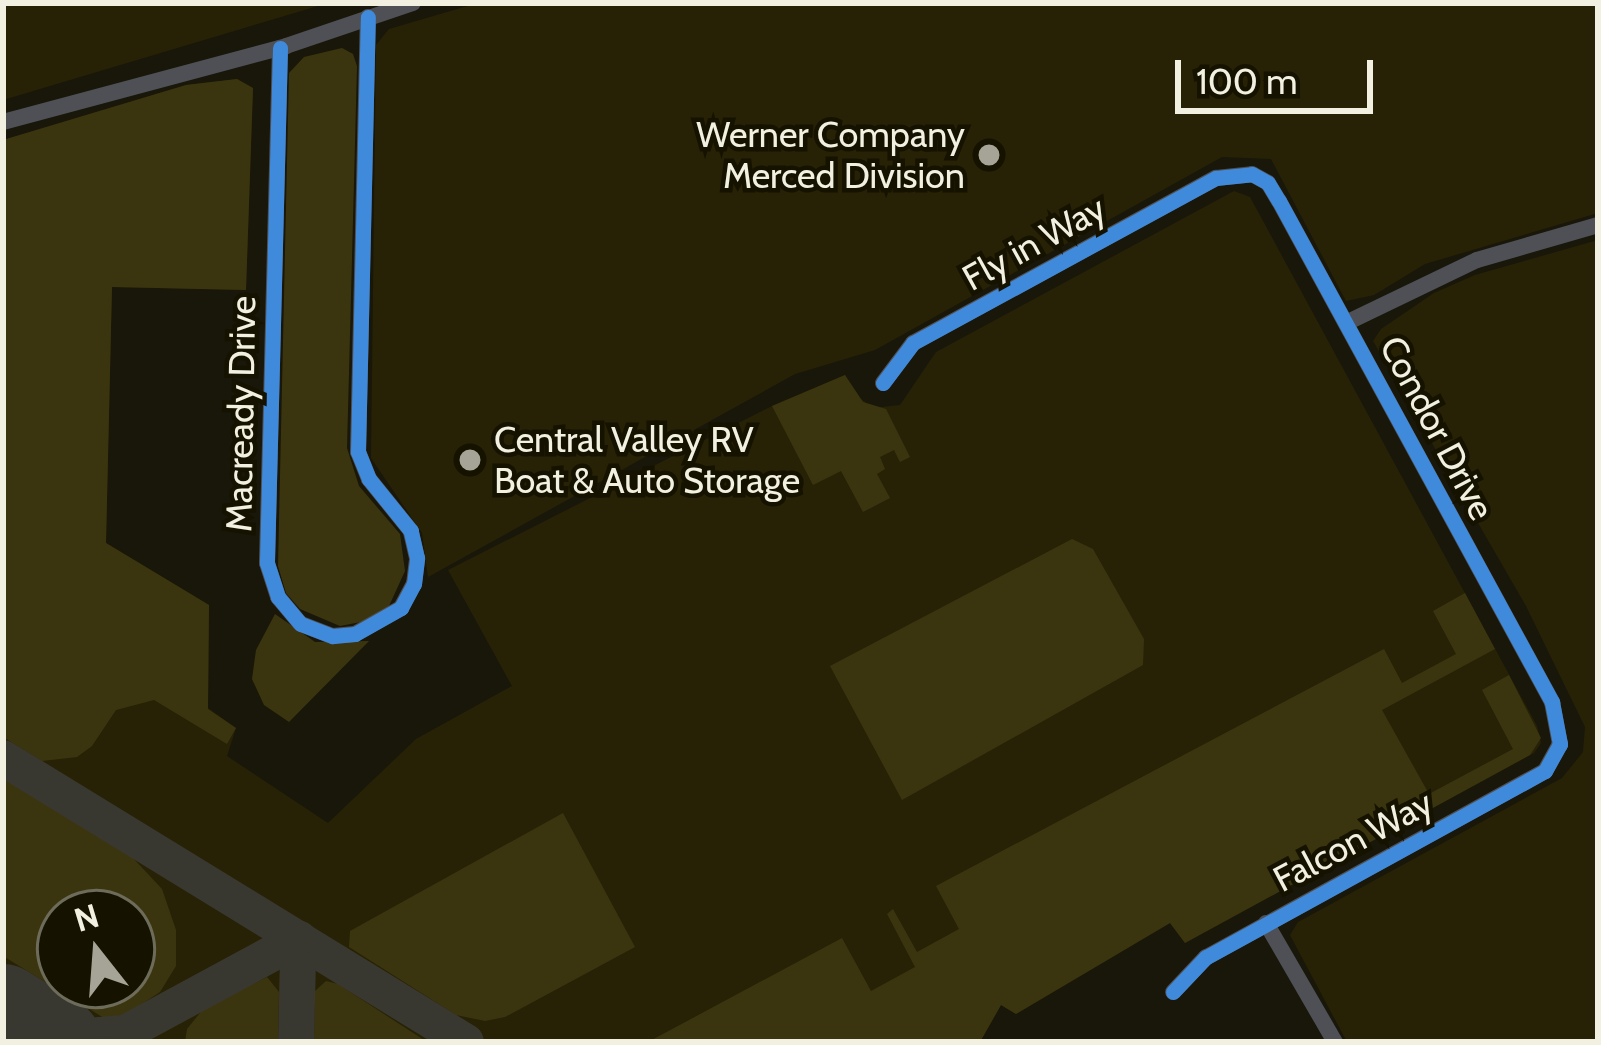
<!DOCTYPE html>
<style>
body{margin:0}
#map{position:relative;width:1601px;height:1045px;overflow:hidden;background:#19170a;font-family:Cabin,sans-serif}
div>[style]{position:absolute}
.built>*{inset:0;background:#272205}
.green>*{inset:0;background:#3b350f}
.taxiway>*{height:36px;margin:-18px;padding:0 18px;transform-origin:18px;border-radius:18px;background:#393830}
.runway>*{height:90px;margin:-45px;padding:0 45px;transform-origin:45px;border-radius:45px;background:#393830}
.street>*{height:16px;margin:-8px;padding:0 8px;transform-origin:8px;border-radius:8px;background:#4e5056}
.cycleway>*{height:15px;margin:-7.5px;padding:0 7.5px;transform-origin:7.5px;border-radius:7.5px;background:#408adc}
.dots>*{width:33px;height:33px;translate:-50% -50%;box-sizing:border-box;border:6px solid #151200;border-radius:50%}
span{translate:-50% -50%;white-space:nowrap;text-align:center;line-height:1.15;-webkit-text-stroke:9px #151200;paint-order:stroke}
.poi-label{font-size:36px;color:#f2f0e1}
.right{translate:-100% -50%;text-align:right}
.left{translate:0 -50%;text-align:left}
.street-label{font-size:36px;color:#f2f0e1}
.frame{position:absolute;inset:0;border:6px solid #f2f0e1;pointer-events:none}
.north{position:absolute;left:36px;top:889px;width:120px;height:120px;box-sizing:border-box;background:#151200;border:3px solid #6d6b5a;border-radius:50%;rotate:343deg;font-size:33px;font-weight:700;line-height:48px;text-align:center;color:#f2f0e1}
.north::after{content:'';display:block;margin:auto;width:42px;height:54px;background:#a6a496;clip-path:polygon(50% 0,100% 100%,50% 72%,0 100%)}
.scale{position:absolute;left:1175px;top:60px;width:198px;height:54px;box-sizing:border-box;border:6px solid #f2f0e1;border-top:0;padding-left:15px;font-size:36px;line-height:42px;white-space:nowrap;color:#f2f0e1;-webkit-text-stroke:9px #151200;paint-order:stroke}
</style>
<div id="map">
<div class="built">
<i style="clip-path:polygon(3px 3px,328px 3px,3px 100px)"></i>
<i style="clip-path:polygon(478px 3px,1598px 3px,1598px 213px,1425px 264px,1374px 295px,1346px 301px,1271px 159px,1222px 157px,875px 350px,795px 374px,428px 577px,422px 533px,371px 458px,376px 45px,389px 29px)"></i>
<i style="clip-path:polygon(evenodd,237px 79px,253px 88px,246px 290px,112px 287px,106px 543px,209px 605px,208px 708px,236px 728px,227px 756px,328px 823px,416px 739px,512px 686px,448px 570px,772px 406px,845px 375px,853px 393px,873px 408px,900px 405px,936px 352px,1234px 191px,1250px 197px,1537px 726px,1541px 743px,1534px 753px,1185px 943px,1170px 923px,1016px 1014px,1001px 1005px,980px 1042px,3px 1042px,3px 140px,186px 85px,237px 79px,60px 913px,132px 913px,132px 985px,60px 985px,60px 913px)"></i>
<i style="clip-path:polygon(1598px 240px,1598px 1042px,1347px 1042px,1290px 935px,1298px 922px,1562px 778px,1583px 752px,1585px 727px,1526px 606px,1373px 341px,1381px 329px,1434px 293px,1475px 275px)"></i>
</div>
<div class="green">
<i style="clip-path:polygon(342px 48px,353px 54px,357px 66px,347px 448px,359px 486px,400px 534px,405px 571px,389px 606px,366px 621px,340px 626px,300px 609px,286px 593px,278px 566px,289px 73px,304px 57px)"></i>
<i style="clip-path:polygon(237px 79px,253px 88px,246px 290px,112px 287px,106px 543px,209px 605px,208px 709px,236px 728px,227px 744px,154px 700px,116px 710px,92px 746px,77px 757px,42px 761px,3px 737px,3px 140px,186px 85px)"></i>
<i style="clip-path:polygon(845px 375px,863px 402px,886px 409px,910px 457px,900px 462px,894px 450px,880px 457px,885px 469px,877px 474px,890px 498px,863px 512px,841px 471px,813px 485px,772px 406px)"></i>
<i style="clip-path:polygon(1072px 539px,1093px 549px,1144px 639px,1143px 665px,902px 800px,830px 666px)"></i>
<i style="clip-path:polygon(1465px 593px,1495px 649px,1382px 710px,1429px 794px,1513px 749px,1482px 690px,1509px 675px,1541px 738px,1530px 755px,1185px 943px,1170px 923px,1016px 1014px,1001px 1005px,980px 1042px,648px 1042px,842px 938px,871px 991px,915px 967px,887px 914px,893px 909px,917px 952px,959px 929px,936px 886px,1384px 649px,1402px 683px,1456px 654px,1433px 611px)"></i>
<i style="clip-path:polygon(275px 614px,315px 642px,369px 641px,289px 722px,264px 705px,252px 679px,256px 650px)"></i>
<i style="clip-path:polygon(evenodd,3px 778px,132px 857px,162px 889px,176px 930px,176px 966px,160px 992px,125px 1015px,104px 1018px,3px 956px,3px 778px,132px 913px,132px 985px,60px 985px,60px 913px,132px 913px)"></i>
<i style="clip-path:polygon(563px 813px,635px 947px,505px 1017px,485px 1021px,456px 1015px,349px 947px,350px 931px)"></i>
<i style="clip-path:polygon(267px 977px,279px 992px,278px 1042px,185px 1042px,187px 1029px,204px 1008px)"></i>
<i style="clip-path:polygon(326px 981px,338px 984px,427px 1042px,314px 1042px,315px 991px)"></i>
</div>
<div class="taxiway">
<i style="left:3px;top:758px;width:543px;rotate:31.52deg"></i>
<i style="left:284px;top:931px;width:30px;rotate:62deg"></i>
<i style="left:298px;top:957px;width:85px;rotate:91.3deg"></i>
<i style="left:20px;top:1020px;width:58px;rotate:17.2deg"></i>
<i style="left:75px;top:1037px;width:50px;rotate:-4.6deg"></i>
<i style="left:125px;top:1033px;width:198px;rotate:-28.4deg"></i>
</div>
<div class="runway">
<i style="left:3px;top:1009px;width:63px;rotate:31.4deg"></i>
</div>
<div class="street">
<i style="left:280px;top:48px;width:515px;rotate:91.45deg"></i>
<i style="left:267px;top:563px;width:36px;rotate:72deg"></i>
<i style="left:278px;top:597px;width:35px;rotate:50deg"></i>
<i style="left:301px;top:624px;width:34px;rotate:21deg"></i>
<i style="left:333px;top:636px;width:22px;rotate:-5deg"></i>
<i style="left:355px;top:634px;width:53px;rotate:-29.5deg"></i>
<i style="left:401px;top:608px;width:27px;rotate:-62deg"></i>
<i style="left:414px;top:584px;width:26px;rotate:-83deg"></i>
<i style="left:417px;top:558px;width:28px;rotate:-103deg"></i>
<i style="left:411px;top:531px;width:67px;rotate:-128.9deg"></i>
<i style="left:369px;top:479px;width:29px;rotate:-112deg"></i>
<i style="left:358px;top:452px;width:435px;rotate:-88.7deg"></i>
<i style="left:3px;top:122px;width:293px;rotate:-15deg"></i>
<i style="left:286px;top:46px;width:134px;rotate:-18.7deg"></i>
<i style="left:1346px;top:323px;width:145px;rotate:-25.7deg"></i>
<i style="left:1477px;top:260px;width:126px;rotate:-16.1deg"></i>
<i style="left:883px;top:383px;width:50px;rotate:-53.1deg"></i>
<i style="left:913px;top:343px;width:345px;rotate:-28.6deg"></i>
<i style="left:1216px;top:178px;width:36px;rotate:-6deg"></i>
<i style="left:1252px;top:174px;width:18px;rotate:29deg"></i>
<i style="left:1268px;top:183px;width:21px;rotate:59deg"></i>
<i style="left:1279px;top:201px;width:571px;rotate:61.41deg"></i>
<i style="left:1552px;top:702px;width:43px;rotate:79.2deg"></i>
<i style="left:1560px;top:744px;width:31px;rotate:119deg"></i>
<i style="left:1545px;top:771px;width:387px;rotate:151.2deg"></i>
<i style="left:1206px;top:957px;width:48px;rotate:133.3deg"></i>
<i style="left:1266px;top:923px;width:138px;rotate:59.9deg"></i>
</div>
<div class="cycleway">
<i style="left:280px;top:48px;width:515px;rotate:91.45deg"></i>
<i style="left:267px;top:563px;width:36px;rotate:72deg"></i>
<i style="left:278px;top:597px;width:35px;rotate:50deg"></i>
<i style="left:301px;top:624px;width:34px;rotate:21deg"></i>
<i style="left:333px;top:636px;width:22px;rotate:-5deg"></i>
<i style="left:355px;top:634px;width:53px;rotate:-29.5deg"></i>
<i style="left:401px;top:608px;width:27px;rotate:-62deg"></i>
<i style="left:414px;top:584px;width:26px;rotate:-83deg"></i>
<i style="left:417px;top:558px;width:28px;rotate:-103deg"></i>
<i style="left:411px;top:531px;width:67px;rotate:-128.9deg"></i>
<i style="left:369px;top:479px;width:29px;rotate:-112deg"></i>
<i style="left:358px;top:452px;width:435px;rotate:-88.7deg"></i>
<i style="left:883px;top:383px;width:50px;rotate:-53.1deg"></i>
<i style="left:913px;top:343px;width:345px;rotate:-28.6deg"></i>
<i style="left:1216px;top:178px;width:36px;rotate:-6deg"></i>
<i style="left:1252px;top:174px;width:18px;rotate:29deg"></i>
<i style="left:1268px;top:183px;width:21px;rotate:59deg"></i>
<i style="left:1279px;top:201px;width:571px;rotate:61.41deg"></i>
<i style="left:1552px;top:702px;width:43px;rotate:79.2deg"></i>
<i style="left:1560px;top:744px;width:31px;rotate:119deg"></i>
<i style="left:1545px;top:771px;width:387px;rotate:151.2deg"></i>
<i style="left:1206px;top:957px;width:48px;rotate:133.3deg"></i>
</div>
<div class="dots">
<i style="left:989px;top:155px;background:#a6a496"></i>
<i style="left:470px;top:460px;background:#a6a496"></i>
</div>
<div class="poi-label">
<span class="right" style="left:965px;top:155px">Werner Company<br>Merced Division</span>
<span class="left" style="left:494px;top:460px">Central Valley RV<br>Boat &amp; Auto Storage</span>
</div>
<div class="street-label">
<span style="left:1034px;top:243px;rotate:-29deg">Fly in Way</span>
<span style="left:241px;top:414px;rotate:-89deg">Macready Drive</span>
<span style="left:1437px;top:428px;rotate:62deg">Condor Drive</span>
<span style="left:1353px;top:841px;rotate:-28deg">Falcon Way</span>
</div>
<div class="frame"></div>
<div class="north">N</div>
<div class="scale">100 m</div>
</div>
